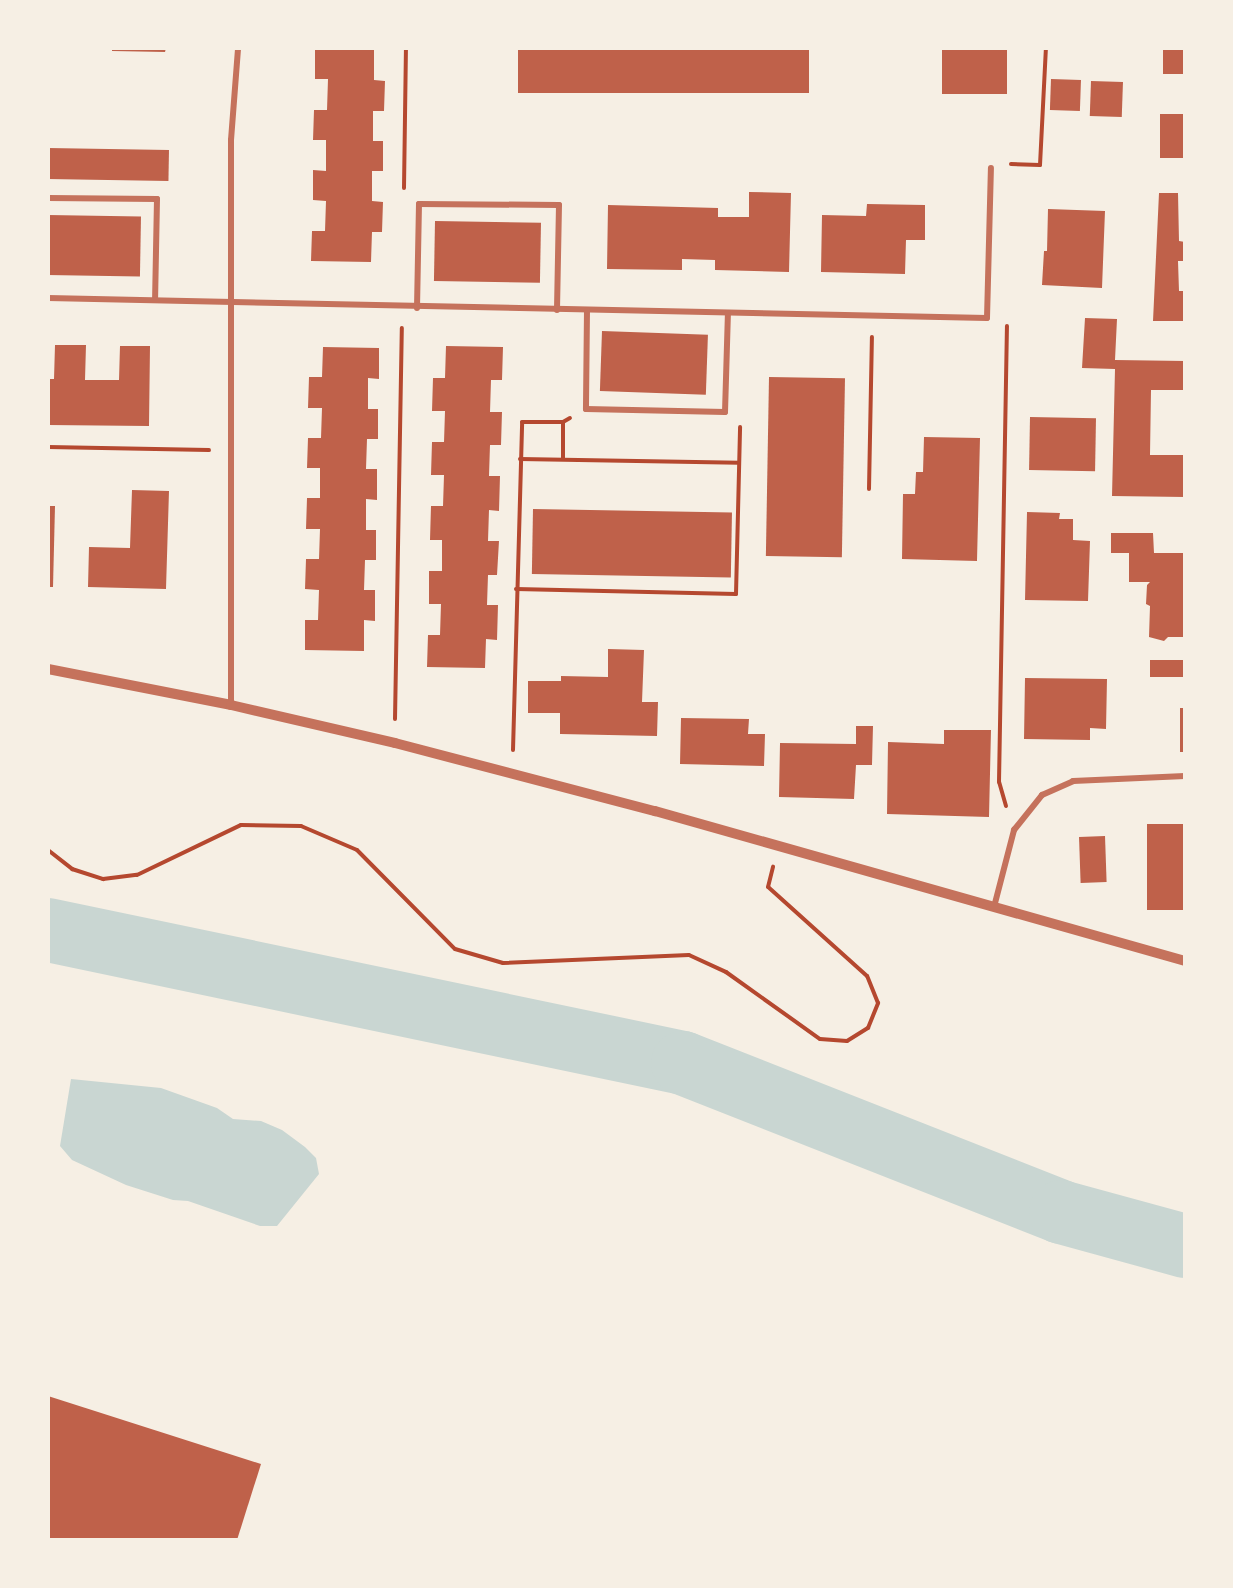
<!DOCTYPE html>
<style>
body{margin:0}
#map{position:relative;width:1233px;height:1588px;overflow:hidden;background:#f6efe4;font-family:"Nunito Sans",sans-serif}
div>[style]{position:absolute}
.water>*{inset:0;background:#c9d6d2}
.river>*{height:64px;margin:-32px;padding:0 32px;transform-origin:32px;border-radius:32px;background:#c9d6d2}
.building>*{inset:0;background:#bf614a;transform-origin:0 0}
.path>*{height:4px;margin:-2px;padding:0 2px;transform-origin:2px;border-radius:2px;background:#b5482f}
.minor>*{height:6px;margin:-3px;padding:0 3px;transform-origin:3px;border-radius:3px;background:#c5725c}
.tertiary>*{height:10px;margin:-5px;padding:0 5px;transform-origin:5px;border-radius:5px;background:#c5725c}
span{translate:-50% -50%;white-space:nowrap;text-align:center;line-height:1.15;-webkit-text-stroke:4.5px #f6efe4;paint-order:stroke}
.frame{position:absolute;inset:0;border:50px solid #f6efe4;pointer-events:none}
</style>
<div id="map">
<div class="water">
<i style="clip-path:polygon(71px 1079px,161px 1088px,217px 1108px,233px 1119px,261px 1121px,282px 1130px,305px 1147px,316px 1158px,319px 1174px,277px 1226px,260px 1226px,188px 1201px,173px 1200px,126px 1185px,72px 1160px,60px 1146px)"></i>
</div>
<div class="river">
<i style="left:48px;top:930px;width:649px;rotate:11.83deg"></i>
<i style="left:683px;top:1063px;width:406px;rotate:21.5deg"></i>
<i style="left:1061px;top:1212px;width:129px;rotate:15.3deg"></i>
</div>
<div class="building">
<i style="clip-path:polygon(112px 48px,166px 48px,165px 52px,112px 51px)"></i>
<i style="clip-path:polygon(374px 48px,374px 80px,385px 81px,384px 111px,373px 111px,373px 141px,383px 141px,383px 171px,372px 171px,372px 201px,383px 202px,382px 232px,372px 232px,371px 262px,311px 261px,312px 231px,325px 231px,326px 201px,313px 200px,313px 170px,326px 171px,326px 140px,313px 140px,314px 110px,327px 110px,328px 79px,315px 79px,315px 49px)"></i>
<i style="left:518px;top:48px;width:291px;height:45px"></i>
<i style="left:942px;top:48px;width:65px;height:46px"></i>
<i style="left:1163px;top:48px;width:22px;height:26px"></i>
<i style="left:1051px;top:79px;width:30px;height:31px;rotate:2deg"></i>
<i style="left:1091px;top:81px;width:32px;height:35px;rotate:2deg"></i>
<i style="left:1185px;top:114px;width:44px;height:25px;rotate:90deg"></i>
<i style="left:48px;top:148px;width:121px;height:31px;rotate:1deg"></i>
<i style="clip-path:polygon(749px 192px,791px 193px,789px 272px,715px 270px,715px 260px,682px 259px,682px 270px,607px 269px,608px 205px,718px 208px,718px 217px,749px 217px)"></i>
<i style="clip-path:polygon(1159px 193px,1178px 193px,1179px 241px,1185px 242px,1185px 261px,1178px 261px,1179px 291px,1185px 291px,1185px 321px,1153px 321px)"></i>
<i style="clip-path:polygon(867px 204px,925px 205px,925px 240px,906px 240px,905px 274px,821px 272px,822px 215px,866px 216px)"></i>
<i style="clip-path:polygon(1048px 209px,1105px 211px,1102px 288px,1042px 285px,1044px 251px,1047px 251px)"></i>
<i style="left:48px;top:215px;width:93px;height:60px;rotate:1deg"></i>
<i style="left:435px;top:221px;width:106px;height:60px;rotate:1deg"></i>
<i style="clip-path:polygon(1085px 318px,1117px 319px,1115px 360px,1185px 361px,1185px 390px,1151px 390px,1150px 455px,1185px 455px,1185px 497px,1112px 496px,1115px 369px,1082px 368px)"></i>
<i style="left:602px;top:331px;width:106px;height:60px;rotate:2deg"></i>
<i style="clip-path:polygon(55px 345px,86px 345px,85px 380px,119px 380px,120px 346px,150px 346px,149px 426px,48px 425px,48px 379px,54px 379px)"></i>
<i style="clip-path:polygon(446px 346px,503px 347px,502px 380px,491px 380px,490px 412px,502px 412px,501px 445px,490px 445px,489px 476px,500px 476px,499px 511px,489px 510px,488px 541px,499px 541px,497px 575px,488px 575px,487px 605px,498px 605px,497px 640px,486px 639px,485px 668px,427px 667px,428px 635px,440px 635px,441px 604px,429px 604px,429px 571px,442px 571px,442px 540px,430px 540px,431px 506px,443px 506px,444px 475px,431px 475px,432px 442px,444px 442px,445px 411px,432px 411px,433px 378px,445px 378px)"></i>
<i style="clip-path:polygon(323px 347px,379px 348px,379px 379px,368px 378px,368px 409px,378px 409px,378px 439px,367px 439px,366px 469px,377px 469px,377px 500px,366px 499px,366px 530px,376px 530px,376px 560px,365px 560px,364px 590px,375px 590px,375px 621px,364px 620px,364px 651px,305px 650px,305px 620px,318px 620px,319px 590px,305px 589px,306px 559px,319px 559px,320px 529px,306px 529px,307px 498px,320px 498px,320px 468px,307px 468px,308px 438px,321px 438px,322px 408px,308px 408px,309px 377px,322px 377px)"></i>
<i style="left:769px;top:377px;width:76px;height:179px;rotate:1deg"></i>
<i style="left:1030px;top:417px;width:66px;height:53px;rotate:1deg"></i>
<i style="clip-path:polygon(924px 437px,980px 438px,977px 561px,902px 559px,903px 494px,915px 494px,916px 472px,923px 472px)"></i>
<i style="clip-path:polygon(132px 490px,169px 491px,166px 589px,88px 587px,89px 547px,130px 548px)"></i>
<i style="clip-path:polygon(48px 506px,55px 506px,53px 587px,48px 587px)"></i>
<i style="left:533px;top:509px;width:199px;height:65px;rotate:1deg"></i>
<i style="clip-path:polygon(1027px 512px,1060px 513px,1059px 519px,1073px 519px,1073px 540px,1090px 541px,1088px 601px,1025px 600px)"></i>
<i style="clip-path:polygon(1111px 533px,1153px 533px,1154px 553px,1185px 553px,1185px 637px,1168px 637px,1164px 641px,1149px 637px,1150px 606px,1146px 604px,1147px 585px,1150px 582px,1129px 582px,1129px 553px,1111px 553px)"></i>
<i style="clip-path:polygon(608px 649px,644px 650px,642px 702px,658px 702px,657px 736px,560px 734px,560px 713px,528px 713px,528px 681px,561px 681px,561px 676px,608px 677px)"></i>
<i style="left:1150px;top:660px;width:35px;height:17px"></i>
<i style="clip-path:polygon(1025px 678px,1107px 679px,1106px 729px,1090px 728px,1090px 740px,1024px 739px)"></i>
<i style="left:1180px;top:708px;width:5px;height:44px"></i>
<i style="clip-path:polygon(681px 718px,749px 719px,748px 734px,765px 734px,764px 766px,680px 764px)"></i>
<i style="clip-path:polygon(856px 726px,873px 726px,872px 765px,856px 765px,854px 799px,779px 797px,780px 743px,856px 744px)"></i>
<i style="clip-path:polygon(944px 730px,991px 730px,989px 817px,887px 814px,888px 742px,944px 744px)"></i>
<i style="left:1185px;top:824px;width:86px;height:38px;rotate:90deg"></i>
<i style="left:1105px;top:836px;width:46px;height:26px;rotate:88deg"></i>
<i style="clip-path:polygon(48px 1396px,261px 1464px,237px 1540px,48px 1540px)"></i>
</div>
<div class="path">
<i style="left:1011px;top:164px;width:29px;rotate:2deg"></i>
<i style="left:1040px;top:165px;width:117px;rotate:-87.1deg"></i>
<i style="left:404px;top:188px;width:140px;rotate:-89.2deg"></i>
<i style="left:48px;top:447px;width:161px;rotate:1.1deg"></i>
<i style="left:520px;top:459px;width:219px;rotate:1deg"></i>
<i style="left:563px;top:459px;width:37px;rotate:-90deg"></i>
<i style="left:869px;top:489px;width:152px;rotate:-88.9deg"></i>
<i style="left:516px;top:589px;width:220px;rotate:1.3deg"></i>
<i style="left:736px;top:594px;width:167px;rotate:-88.6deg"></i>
<i style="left:395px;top:719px;width:391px;rotate:-89deg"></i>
<i style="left:513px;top:750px;width:328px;rotate:-88.4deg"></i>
<i style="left:522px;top:422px;width:41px"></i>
<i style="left:563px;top:422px;width:8px;rotate:-30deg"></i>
<i style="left:1006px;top:806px;width:25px;rotate:-106deg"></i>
<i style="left:999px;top:782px;width:456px;rotate:-89deg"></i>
<i style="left:48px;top:850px;width:31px;rotate:38deg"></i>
<i style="left:72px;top:869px;width:33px;rotate:18deg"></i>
<i style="left:103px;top:879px;width:34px;rotate:-7deg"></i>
<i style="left:137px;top:875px;width:115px;rotate:-25.7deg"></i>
<i style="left:241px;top:825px;width:60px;rotate:1deg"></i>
<i style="left:301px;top:826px;width:61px;rotate:23.2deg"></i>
<i style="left:357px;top:850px;width:139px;rotate:45.3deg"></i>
<i style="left:455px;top:949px;width:50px;rotate:16.3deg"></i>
<i style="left:503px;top:963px;width:186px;rotate:-2.5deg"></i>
<i style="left:689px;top:955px;width:41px;rotate:24.7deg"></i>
<i style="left:726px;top:972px;width:115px;rotate:35.5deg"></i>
<i style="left:820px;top:1039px;width:27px;rotate:4deg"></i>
<i style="left:847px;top:1041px;width:25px;rotate:-32deg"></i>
<i style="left:868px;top:1028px;width:27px;rotate:-68deg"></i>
<i style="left:878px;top:1003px;width:29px;rotate:-112deg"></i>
<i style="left:867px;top:976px;width:133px;rotate:-138deg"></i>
<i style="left:768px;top:887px;width:21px;rotate:-76deg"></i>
</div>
<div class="minor">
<i style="left:48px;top:198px;width:109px;rotate:0.5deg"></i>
<i style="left:157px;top:199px;width:101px;rotate:91.1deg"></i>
<i style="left:48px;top:298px;width:939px;rotate:1.22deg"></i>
<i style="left:987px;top:318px;width:150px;rotate:-88.5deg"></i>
<i style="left:417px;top:308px;width:104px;rotate:-88.9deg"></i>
<i style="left:419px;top:204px;width:140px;rotate:0.4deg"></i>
<i style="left:559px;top:205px;width:105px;rotate:91.1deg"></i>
<i style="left:587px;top:310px;width:99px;rotate:90.6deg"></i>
<i style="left:586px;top:409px;width:139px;rotate:1.2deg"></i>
<i style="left:725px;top:412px;width:99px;rotate:-88.3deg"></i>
<i style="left:231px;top:705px;width:565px;rotate:-90deg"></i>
<i style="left:231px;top:140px;width:92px;rotate:-85.6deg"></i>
<i style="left:994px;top:907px;width:80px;rotate:-75.4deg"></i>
<i style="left:1014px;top:830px;width:45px;rotate:-51.3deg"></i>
<i style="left:1042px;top:795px;width:34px;rotate:-24deg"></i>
<i style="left:1073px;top:781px;width:112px;rotate:-2.6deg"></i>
</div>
<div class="tertiary">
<i style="left:48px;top:669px;width:187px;rotate:11.1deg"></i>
<i style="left:231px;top:705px;width:168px;rotate:13deg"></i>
<i style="left:395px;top:743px;width:269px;rotate:14.7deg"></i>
<i style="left:655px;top:811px;width:551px;rotate:15.8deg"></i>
</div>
<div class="frame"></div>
</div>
